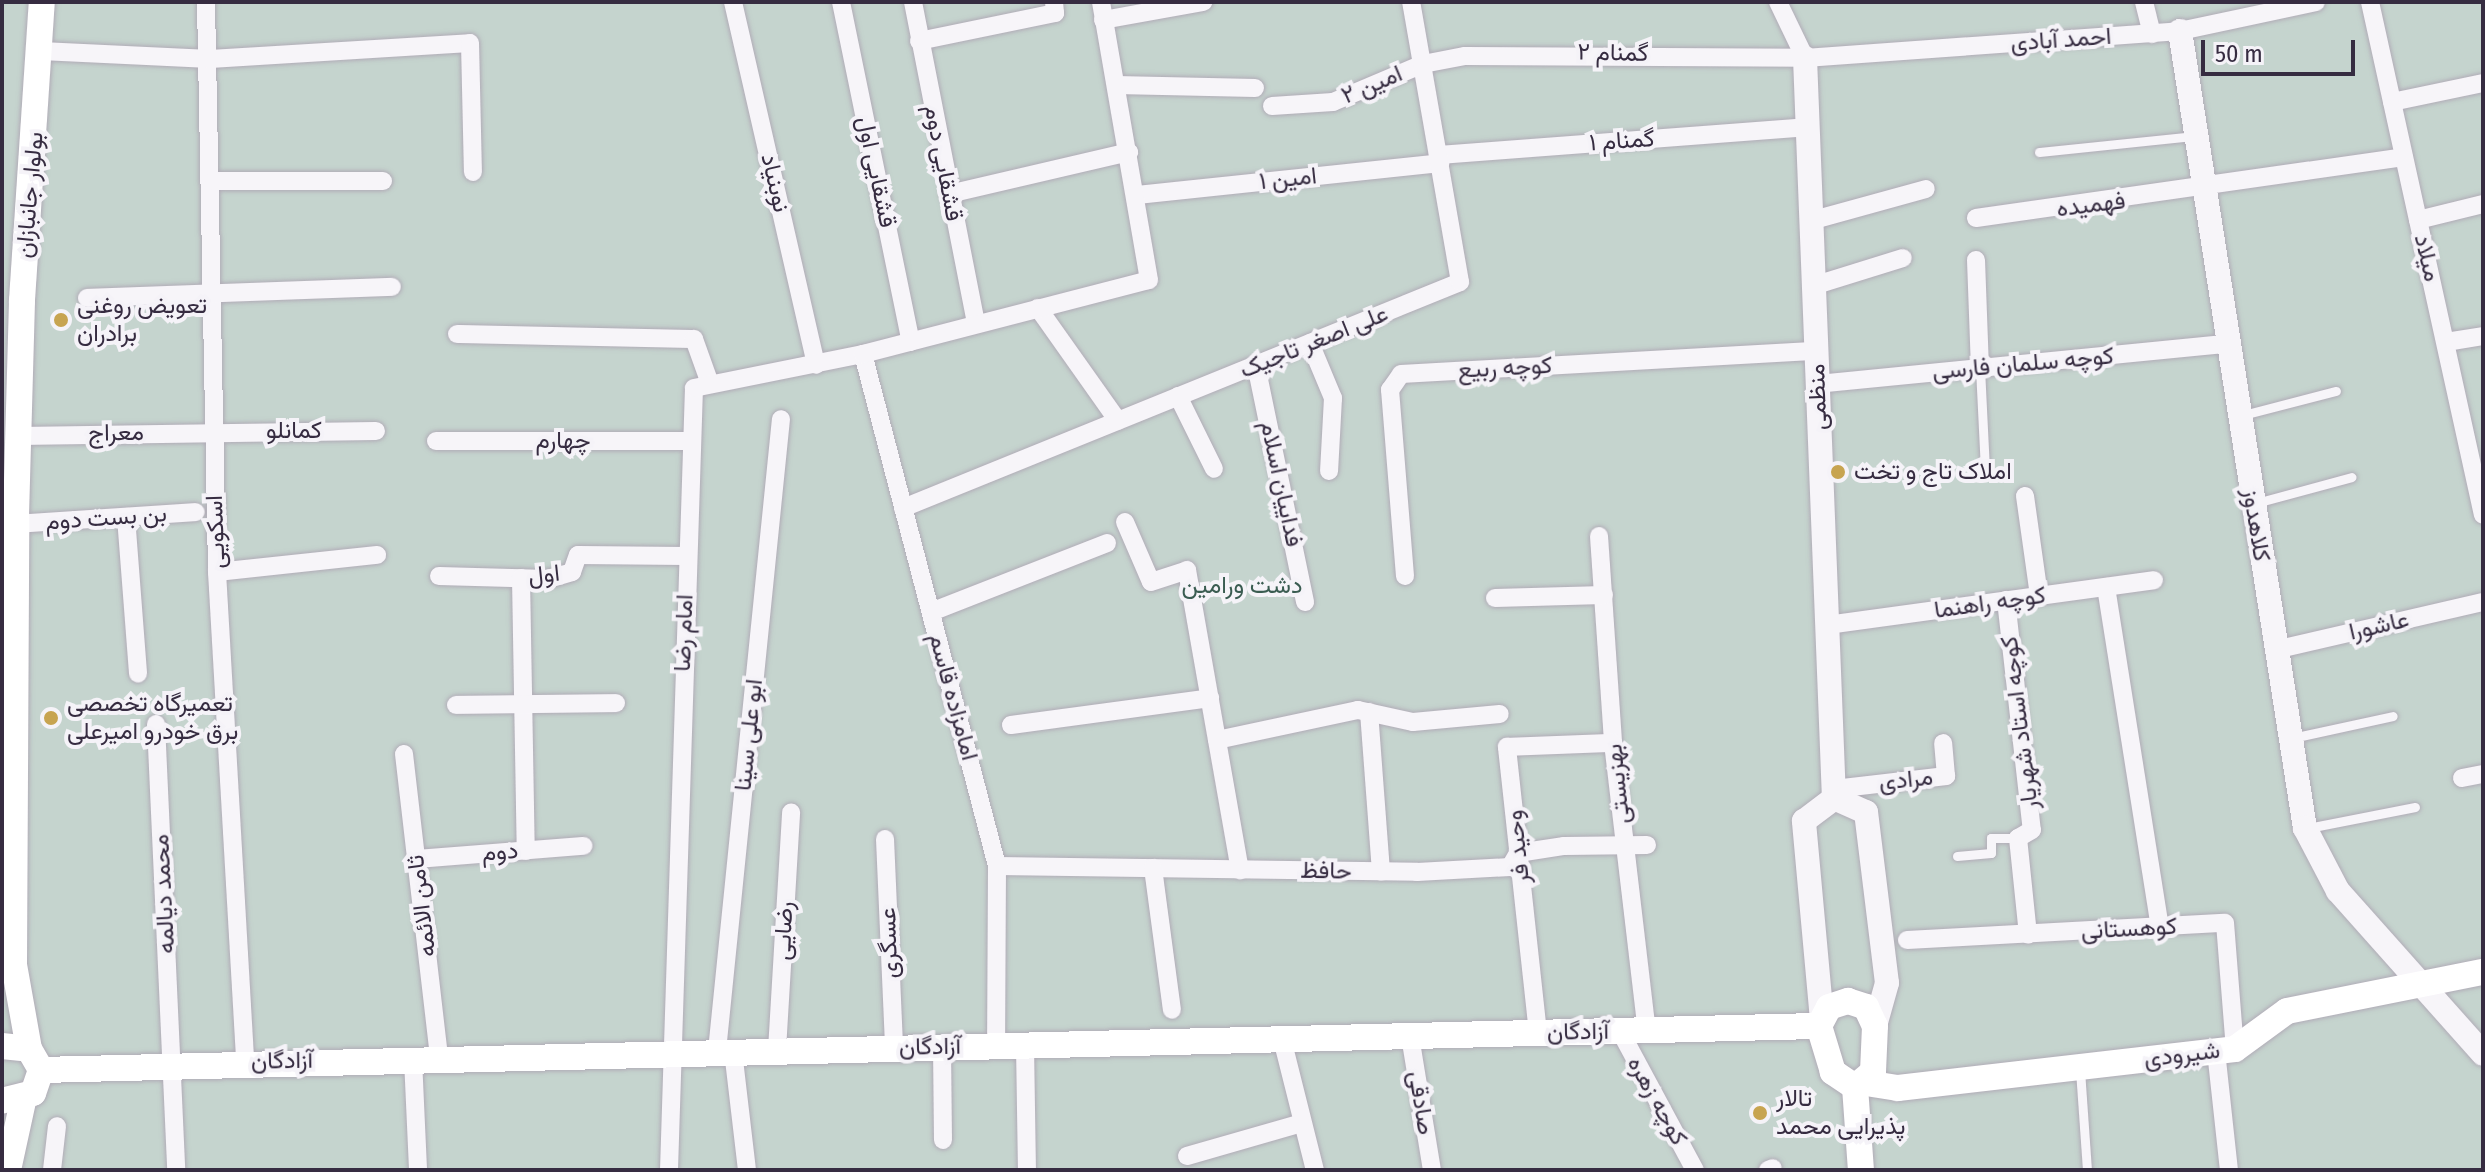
<!DOCTYPE html>
<meta charset="utf-8">
<style>
body{margin:0}
#map{position:relative;width:2485px;height:1172px;overflow:hidden;background:#e6e3ea;font-family:"Fira Sans Condensed",Vazirmatn,sans-serif}
div>[style]{position:absolute}
.green>*{inset:0;background:#c5d4ce;transform-origin:0 0}
.roads{filter:drop-shadow(0 0 2px #b1acb7) drop-shadow(0 0 2px #b1acb7)}
.service>*{height:9px;margin:-4.5px;padding:0 4.5px;transform-origin:4.5px;border-radius:4.5px;background:#f7f5f9}
.minor>*{height:18px;margin:-9px;padding:0 9px;transform-origin:9px;border-radius:9px;background:#f7f5f9}
.tertiary>*{height:24px;margin:-12px;padding:0 12px;transform-origin:12px;border-radius:12px;background:#f7f5f9}
.secondary>*{height:26px;margin:-13px;padding:0 13px;transform-origin:13px;border-radius:13px;background:#fff}
.dots>*{width:22px;height:22px;translate:-50% -50%;box-sizing:border-box;border:4px solid #f5f3f8;border-radius:50%}
span{translate:-50% -50%;white-space:nowrap;text-align:center;line-height:1.15;-webkit-text-stroke:8px #f5f3f8;paint-order:stroke}
.street-label{font-size:24px;color:#362c41}
.poi-label{font-size:24px;color:#362c41}
.left{translate:0 -50%;text-align:left}
.park-label{font-size:24px;color:#3a5c51}
.frame{position:absolute;inset:0;border:4px solid #362c41;pointer-events:none}
.scale{position:absolute;left:2201px;top:40px;width:154px;height:36px;box-sizing:border-box;border:4px solid #362c41;border-top:0;padding-left:10px;font-size:24px;line-height:28px;white-space:nowrap;color:#362c41;-webkit-text-stroke:6px #f5f3f8;paint-order:stroke}
</style>
<div id="map">
<div class="green">
<i style="left:2px;top:2px;width:2481px;height:1168px"></i>
</div>
<div class="roads">
<div class="service">
<i style="left:2039px;top:152px;width:155px;rotate:-5.9deg"></i>
<i style="left:1980px;top:368px;width:102px;rotate:87.2deg"></i>
<i style="left:2243px;top:415px;width:96px;rotate:-14.5deg"></i>
<i style="left:2256px;top:503px;width:99px;rotate:-15.2deg"></i>
<i style="left:2292px;top:738px;width:103px;rotate:-12.3deg"></i>
<i style="left:2308px;top:828px;width:109px;rotate:-11.1deg"></i>
<i style="left:1957px;top:856px;width:34px;rotate:-5deg"></i>
<i style="left:1991px;top:853px;width:15px;rotate:-90deg"></i>
<i style="left:1991px;top:838px;width:27px"></i>
<i style="left:2080px;top:1070px;width:100px;rotate:86deg"></i>
</div>
<div class="minor">
<i style="left:206px;top:2px;width:570px;rotate:88.89deg"></i>
<i style="left:217px;top:572px;width:491px;rotate:86.7deg"></i>
<i style="left:733px;top:2px;width:372px;rotate:77.1deg"></i>
<i style="left:841px;top:2px;width:347px;rotate:78.4deg"></i>
<i style="left:913px;top:2px;width:328px;rotate:78.9deg"></i>
<i style="left:1778px;top:2px;width:62px;rotate:64.3deg"></i>
<i style="left:2144px;top:2px;width:33px;rotate:76deg"></i>
<i style="left:2370px;top:2px;width:525px;rotate:77.58deg"></i>
<i style="left:1103px;top:20px;width:102px;rotate:-10.2deg"></i>
<i style="left:919px;top:41px;width:139px;rotate:-11.6deg"></i>
<i style="left:1055px;top:13px;width:11px;rotate:-95deg"></i>
<i style="left:41px;top:51px;width:169px;rotate:2.7deg"></i>
<i style="left:210px;top:59px;width:260px;rotate:-3.5deg"></i>
<i style="left:470px;top:43px;width:129px;rotate:88.7deg"></i>
<i style="left:1116px;top:85px;width:139px;rotate:1.2deg"></i>
<i style="left:2392px;top:102px;width:93px;rotate:-11.8deg"></i>
<i style="left:1272px;top:106px;width:61px;rotate:-3.8deg"></i>
<i style="left:1333px;top:102px;width:98px;rotate:-22.9deg"></i>
<i style="left:1423px;top:64px;width:43px;rotate:-10.8deg"></i>
<i style="left:1465px;top:56px;width:340px;rotate:0.3deg"></i>
<i style="left:1805px;top:58px;width:376px;rotate:-4.1deg"></i>
<i style="left:2180px;top:31px;width:139px;rotate:-12deg"></i>
<i style="left:1438px;top:155px;width:370px;rotate:-4.3deg"></i>
<i style="left:214px;top:181px;width:169px"></i>
<i style="left:949px;top:194px;width:185px;rotate:-13.1deg"></i>
<i style="left:1137px;top:195px;width:305px;rotate:-6deg"></i>
<i style="left:1976px;top:218px;width:432px;rotate:-8.1deg"></i>
<i style="left:2418px;top:220px;width:67px;rotate:-13.8deg"></i>
<i style="left:1810px;top:221px;width:120px;rotate:-15.4deg"></i>
<i style="left:1976px;top:260px;width:108px;rotate:87.9deg"></i>
<i style="left:1813px;top:286px;width:94px;rotate:-17.3deg"></i>
<i style="left:87px;top:298px;width:305px;rotate:-2.1deg"></i>
<i style="left:1038px;top:308px;width:138px;rotate:54.7deg"></i>
<i style="left:457px;top:334px;width:237px;rotate:1.2deg"></i>
<i style="left:694px;top:339px;width:45px;rotate:70.3deg"></i>
<i style="left:2446px;top:342px;width:37px;rotate:-9deg"></i>
<i style="left:1310px;top:343px;width:60px;rotate:67.3deg"></i>
<i style="left:1333px;top:398px;width:73px;rotate:93.1deg"></i>
<i style="left:863px;top:354px;width:529px;rotate:75.33deg"></i>
<i style="left:997px;top:866px;width:179px;rotate:90.3deg"></i>
<i style="left:1256px;top:365px;width:242px;rotate:78.3deg"></i>
<i style="left:1817px;top:384px;width:413px;rotate:-5.6deg"></i>
<i style="left:1178px;top:396px;width:81px;rotate:63.7deg"></i>
<i style="left:18px;top:436px;width:358px;rotate:-0.8deg"></i>
<i style="left:436px;top:441px;width:254px"></i>
<i style="left:2025px;top:496px;width:101px;rotate:82deg"></i>
<i style="left:903px;top:508px;width:601px;rotate:-22.08deg"></i>
<i style="left:1460px;top:282px;width:284px;rotate:-99.9deg"></i>
<i style="left:126px;top:517px;width:157px;rotate:85.6deg"></i>
<i style="left:1125px;top:522px;width:65px;rotate:66.6deg"></i>
<i style="left:1151px;top:582px;width:38px;rotate:-18deg"></i>
<i style="left:1187px;top:570px;width:305px;rotate:80deg"></i>
<i style="left:16px;top:524px;width:180px;rotate:-3.8deg"></i>
<i style="left:1599px;top:536px;width:207px;rotate:86.1deg"></i>
<i style="left:1613px;top:743px;width:290px;rotate:83.3deg"></i>
<i style="left:217px;top:572px;width:161px;rotate:-6.1deg"></i>
<i style="left:439px;top:576px;width:109px;rotate:1.6deg"></i>
<i style="left:548px;top:579px;width:25px;rotate:-16deg"></i>
<i style="left:572px;top:572px;width:18px;rotate:-71deg"></i>
<i style="left:578px;top:555px;width:108px;rotate:0.5deg"></i>
<i style="left:1405px;top:576px;width:187px;rotate:-94.6deg"></i>
<i style="left:1390px;top:390px;width:19px;rotate:-55deg"></i>
<i style="left:1401px;top:374px;width:416px;rotate:-3.2deg"></i>
<i style="left:521px;top:578px;width:273px;rotate:89deg"></i>
<i style="left:2106px;top:587px;width:344px;rotate:81deg"></i>
<i style="left:1495px;top:598px;width:109px;rotate:-1.6deg"></i>
<i style="left:2006px;top:600px;width:231px;rotate:83.6deg"></i>
<i style="left:2032px;top:830px;width:16px;rotate:150deg"></i>
<i style="left:2018px;top:838px;width:97px;rotate:84.1deg"></i>
<i style="left:931px;top:612px;width:189px;rotate:-21.4deg"></i>
<i style="left:1827px;top:625px;width:330px;rotate:-7.8deg"></i>
<i style="left:2275px;top:650px;width:213px;rotate:-13deg"></i>
<i style="left:456px;top:705px;width:160px;rotate:-0.7deg"></i>
<i style="left:1369px;top:712px;width:160px;rotate:85.7deg"></i>
<i style="left:156px;top:724px;width:446px;rotate:87.4deg"></i>
<i style="left:1011px;top:725px;width:201px;rotate:-7.7deg"></i>
<i style="left:1217px;top:740px;width:144px;rotate:-12deg"></i>
<i style="left:1358px;top:710px;width:56px;rotate:12.3deg"></i>
<i style="left:1413px;top:722px;width:87px;rotate:-5.3deg"></i>
<i style="left:404px;top:754px;width:306px;rotate:83.4deg"></i>
<i style="left:2462px;top:778px;width:21px;rotate:-11deg"></i>
<i style="left:1834px;top:789px;width:113px;rotate:-6.6deg"></i>
<i style="left:1946px;top:776px;width:33px;rotate:-95deg"></i>
<i style="left:885px;top:839px;width:208px;rotate:87.5deg"></i>
<i style="left:416px;top:859px;width:168px;rotate:-4.5deg"></i>
<i style="left:997px;top:866px;width:420px;rotate:0.8deg"></i>
<i style="left:1417px;top:872px;width:93px;rotate:-3.1deg"></i>
<i style="left:1510px;top:867px;width:16px;rotate:-60deg"></i>
<i style="left:1518px;top:853px;width:47px;rotate:-8.7deg"></i>
<i style="left:1564px;top:846px;width:83px;rotate:-0.7deg"></i>
<i style="left:1153px;top:868px;width:143px;rotate:82.4deg"></i>
<i style="left:1907px;top:940px;width:318px;rotate:-3.1deg"></i>
<i style="left:2225px;top:923px;width:126px;rotate:85.5deg"></i>
<i style="left:1620px;top:1031px;width:158px;rotate:61.7deg"></i>
<i style="left:1538px;top:1033px;width:288px;rotate:-96.2deg"></i>
<i style="left:1507px;top:747px;width:106px;rotate:-2.2deg"></i>
<i style="left:1410px;top:1036px;width:136px;rotate:80.7deg"></i>
<i style="left:1282px;top:1039px;width:135px;rotate:75.9deg"></i>
<i style="left:1025px;top:1045px;width:125px;rotate:89.1deg"></i>
<i style="left:942px;top:1046px;width:94px;rotate:89.4deg"></i>
<i style="left:777px;top:1050px;width:238px;rotate:-86.6deg"></i>
<i style="left:717px;top:1051px;width:635px;rotate:-84.22deg"></i>
<i style="left:733px;top:1051px;width:120px;rotate:83.3deg"></i>
<i style="left:2216px;top:1051px;width:120px;rotate:83.8deg"></i>
<i style="left:413px;top:1059px;width:111px;rotate:87.4deg"></i>
<i style="left:1187px;top:1156px;width:120px;rotate:-16deg"></i>
<i style="left:52px;top:1170px;width:44px;rotate:-83.5deg"></i>
<i style="left:669px;top:1170px;width:782px;rotate:-88.17deg"></i>
<i style="left:694px;top:388px;width:172px;rotate:-11.4deg"></i>
<i style="left:863px;top:354px;width:295px;rotate:-14.5deg"></i>
<i style="left:1149px;top:280px;width:282px;rotate:-99.8deg"></i>
<i style="left:1768px;top:1170px;width:5px;rotate:-22deg"></i>
</div>
<div class="tertiary">
<i style="left:2180px;top:31px;width:807px;rotate:81.09deg"></i>
<i style="left:2305px;top:828px;width:71px;rotate:62.4deg"></i>
<i style="left:2338px;top:891px;width:218px;rotate:48.3deg"></i>
<i style="left:1805px;top:58px;width:741px;rotate:87.76deg"></i>
<i style="left:1822px;top:1020px;width:200px;rotate:-95.2deg"></i>
<i style="left:1804px;top:821px;width:38px;rotate:-37deg"></i>
<i style="left:1834px;top:798px;width:35px;rotate:24deg"></i>
<i style="left:1866px;top:812px;width:172px;rotate:83deg"></i>
<i style="left:1887px;top:983px;width:45px;rotate:105.6deg"></i>
</div>
<div class="secondary">
<i style="left:1848px;top:1001px;width:19px;rotate:18deg"></i>
<i style="left:1866px;top:1007px;width:21px;rotate:65deg"></i>
<i style="left:1875px;top:1026px;width:46px;rotate:92.5deg"></i>
<i style="left:1873px;top:1072px;width:23px;rotate:140deg"></i>
<i style="left:1855px;top:1087px;width:27px;rotate:-146deg"></i>
<i style="left:1833px;top:1072px;width:48px;rotate:-106.9deg"></i>
<i style="left:1819px;top:1026px;width:21px;rotate:-62deg"></i>
<i style="left:1829px;top:1007px;width:20px;rotate:-18deg"></i>
<i style="left:2px;top:1046px;width:27px;rotate:6deg"></i>
<i style="left:29px;top:1049px;width:24px;rotate:60deg"></i>
<i style="left:41px;top:1070px;width:24px;rotate:109deg"></i>
<i style="left:33px;top:1093px;width:32px;rotate:166deg"></i>
<i style="left:29px;top:1049px;width:85px;rotate:-100.1deg"></i>
<i style="left:14px;top:965px;width:449px;rotate:-89.7deg"></i>
<i style="left:16px;top:516px;width:216px;rotate:-88.4deg"></i>
<i style="left:22px;top:300px;width:299px;rotate:-86.2deg"></i>
<i style="left:41px;top:1070px;width:1779px;rotate:-1.42deg"></i>
<i style="left:1866px;top:1083px;width:32px;rotate:9deg"></i>
<i style="left:1898px;top:1088px;width:339px;rotate:-6.6deg"></i>
<i style="left:2235px;top:1049px;width:64px;rotate:-36.2deg"></i>
<i style="left:2287px;top:1011px;width:200px;rotate:-11.3deg"></i>
<i style="left:1855px;top:1087px;width:83px;rotate:85.9deg"></i>
<i style="left:8px;top:1170px;width:71px;rotate:-77.7deg"></i>
</div>
</div>
<div class="dots">
<i style="left:61px;top:320px;background:#c7a450"></i>
<i style="left:1838px;top:472px;background:#c7a450"></i>
<i style="left:51px;top:718px;background:#c7a450"></i>
<i style="left:1760px;top:1113px;background:#c7a450"></i>
</div>
<div class="street-label">
<span style="left:2061px;top:40px;rotate:-4deg">احمد آبادی</span>
<span style="left:1613px;top:53px;rotate:1deg">گمنام ۲</span>
<span style="left:1372px;top:85px;rotate:-23deg">امین ۲</span>
<span style="left:1622px;top:141px;rotate:-4deg">گمنام ۱</span>
<span style="left:943px;top:163px;rotate:79deg">قشقایی دوم</span>
<span style="left:876px;top:172px;rotate:78deg">قشقایی اول</span>
<span style="left:1288px;top:179px;rotate:-6deg">امین ۱</span>
<span style="left:775px;top:183px;rotate:77deg">نوبنیاد</span>
<span style="left:30px;top:195px;rotate:-85deg">بولوار جانبازان</span>
<span style="left:2091px;top:205px;rotate:-7deg">فهمیده</span>
<span style="left:2427px;top:258px;rotate:77deg">میلاد</span>
<span style="left:1314px;top:342px;rotate:-22deg">علی اصغر تاجیک</span>
<span style="left:2023px;top:364px;rotate:-5deg">کوچه سلمان فارسی</span>
<span style="left:1505px;top:368px;rotate:-3deg">کوچه ربیع</span>
<span style="left:1818px;top:397px;rotate:-92deg">منظمی</span>
<span style="left:294px;top:431px">کمانلو</span>
<span style="left:116px;top:433px;rotate:-1deg">معراج</span>
<span style="left:563px;top:441px">چهارم</span>
<span style="left:1281px;top:484px;rotate:78deg">فداییان اسلام</span>
<span style="left:106px;top:518px;rotate:-4deg">بن بست دوم</span>
<span style="left:2256px;top:525px;rotate:81deg">کلاهدوز</span>
<span style="left:216px;top:532px;rotate:-92deg">اسکویی</span>
<span style="left:544px;top:575px;rotate:-6deg">اول</span>
<span style="left:1990px;top:603px;rotate:-8deg">کوچه راهنما</span>
<span style="left:2379px;top:626px;rotate:-13deg">عاشورا</span>
<span style="left:684px;top:633px;rotate:-88deg">امام رضا</span>
<span style="left:953px;top:697px;rotate:75deg">امامزاده قاسم</span>
<span style="left:2020px;top:723px;rotate:-97deg">کوچه استاد شهریار</span>
<span style="left:749px;top:735px;rotate:-84deg">ابو علی سینا</span>
<span style="left:1906px;top:780px;rotate:-6deg">مرادی</span>
<span style="left:1618px;top:784px;rotate:-96deg">بهزیستی</span>
<span style="left:1518px;top:847px;rotate:-96deg">وحید فر</span>
<span style="left:500px;top:852px;rotate:-4deg">دوم</span>
<span style="left:1326px;top:871px;rotate:1deg">حافظ</span>
<span style="left:164px;top:894px;rotate:-93deg">محمد دیالمه</span>
<span style="left:422px;top:906px;rotate:-97deg">ثامن الائمه</span>
<span style="left:2129px;top:929px;rotate:-3deg">کوهستانی</span>
<span style="left:784px;top:931px;rotate:-87deg">رضایی</span>
<span style="left:889px;top:943px;rotate:-92deg">عسگری</span>
<span style="left:1578px;top:1032px;rotate:-1deg">آزادگان</span>
<span style="left:930px;top:1047px;rotate:-1deg">آزادگان</span>
<span style="left:2182px;top:1055px;rotate:-7deg">شیرودی</span>
<span style="left:282px;top:1061px;rotate:-1deg">آزادگان</span>
<span style="left:1657px;top:1101px;rotate:61deg">کوچه زهره</span>
<span style="left:1421px;top:1103px;rotate:81deg">صادقی</span>
</div>
<div class="poi-label">
<span class="left" style="left:77px;top:320px">تعویض روغنی<br>برادران</span>
<span class="left" style="left:1854px;top:472px">املاک تاج و تخت</span>
<span class="left" style="left:67px;top:718px">تعمیرگاه تخصصی<br>برق خودرو امیرعلی</span>
<span class="left" style="left:1776px;top:1113px">تالار<br>پذیرایی محمد</span>
</div>
<div class="park-label">
<span style="left:1242px;top:586px">دشت ورامین</span>
</div>
<div class="frame"></div>
<div class="scale">50 m</div>
</div>
